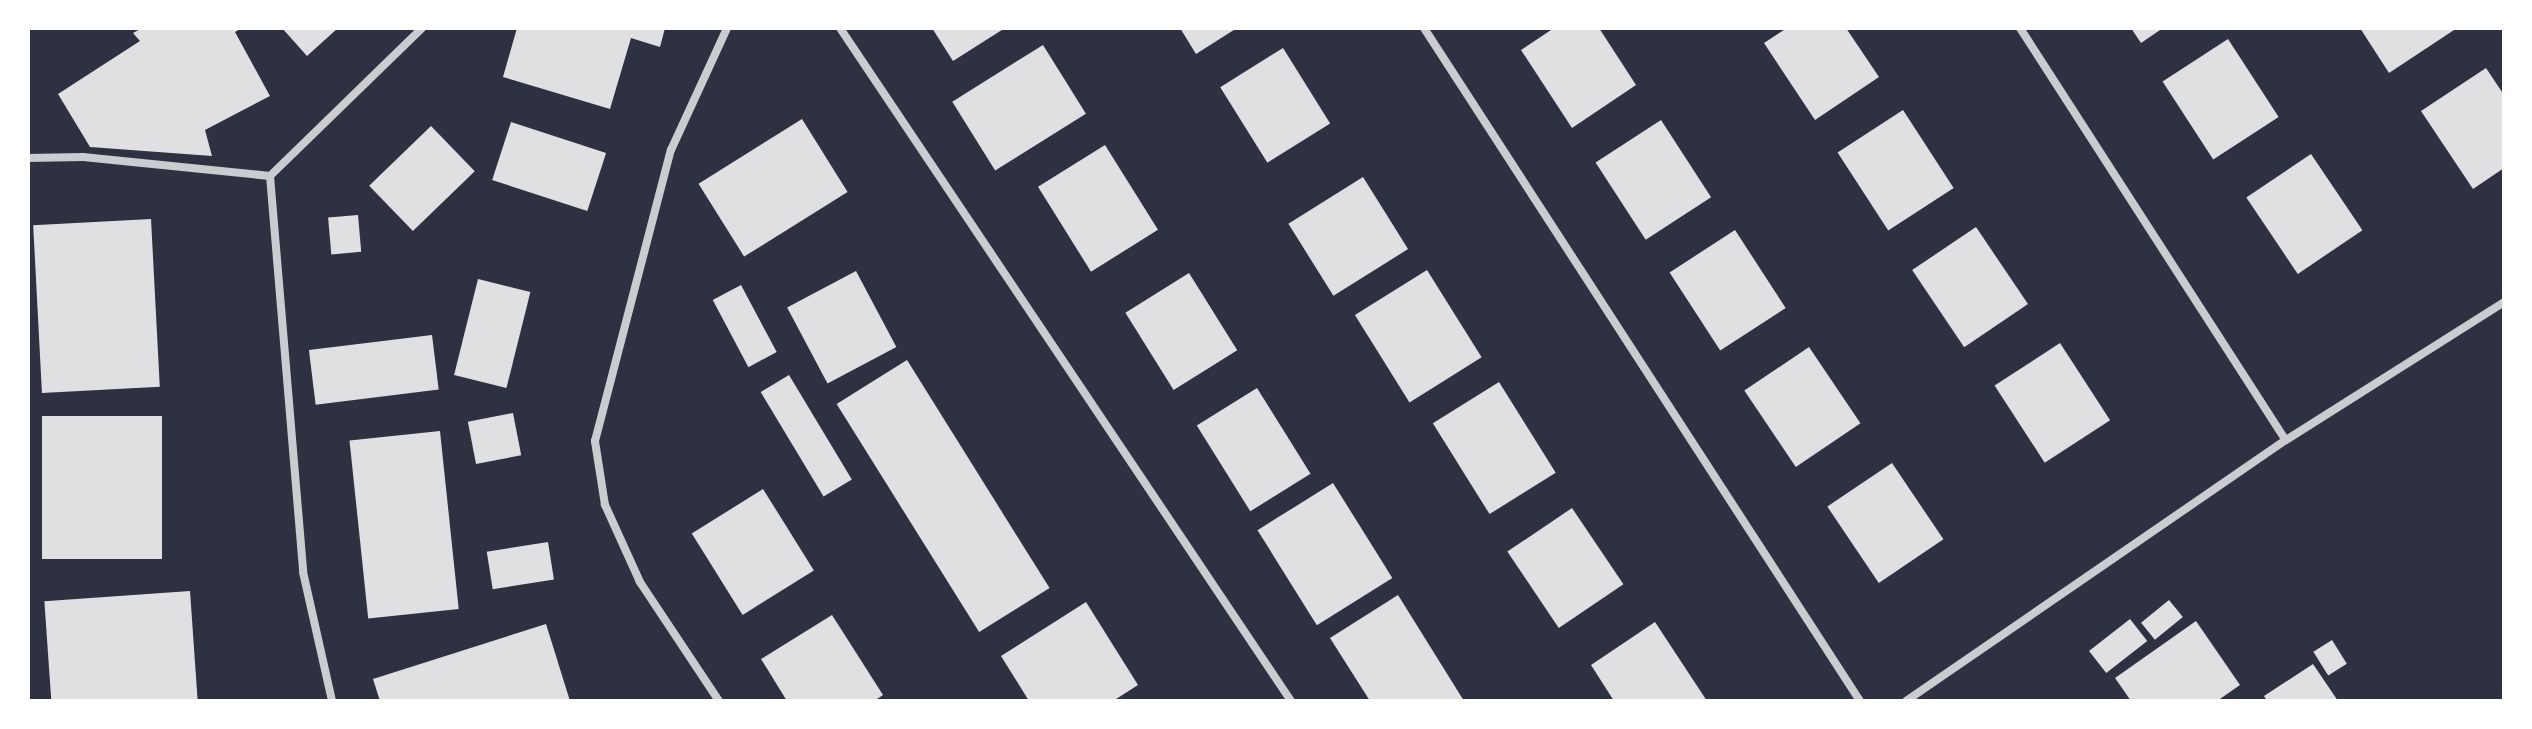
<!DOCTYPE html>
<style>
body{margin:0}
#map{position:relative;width:2532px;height:729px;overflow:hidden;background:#2d3142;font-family:Barlow,sans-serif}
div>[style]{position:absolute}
.building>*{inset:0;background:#e0e0e3;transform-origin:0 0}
.minor>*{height:8px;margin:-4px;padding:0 4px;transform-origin:4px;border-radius:4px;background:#caccd0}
span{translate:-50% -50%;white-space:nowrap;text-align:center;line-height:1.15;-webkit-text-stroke:7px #fff;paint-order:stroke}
.frame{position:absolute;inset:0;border:30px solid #fff;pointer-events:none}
</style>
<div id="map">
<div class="building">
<i style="clip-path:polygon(142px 28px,242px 28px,235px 32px,270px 96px,205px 130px,212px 156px,90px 147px,58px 94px,140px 41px,133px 33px)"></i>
<i style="clip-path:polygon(282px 28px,338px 28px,307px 56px)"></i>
<i style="clip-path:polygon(517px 28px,665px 28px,660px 47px,631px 38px,610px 109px,503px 77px)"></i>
<i style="clip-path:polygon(932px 28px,1005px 28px,953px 61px)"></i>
<i style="clip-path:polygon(1180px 28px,1237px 28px,1196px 54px)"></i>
<i style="clip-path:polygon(1554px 28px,1599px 28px,1636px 85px,1572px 128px,1521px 50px)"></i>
<i style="clip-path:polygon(1787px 28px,1846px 28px,1879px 77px,1815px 120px,1764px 43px)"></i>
<i style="clip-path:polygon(2131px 28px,2163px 28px,2141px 43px)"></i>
<i style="clip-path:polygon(2360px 28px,2453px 28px,2454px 30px,2389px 73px)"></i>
<i style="left:2228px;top:39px;width:93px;height:78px;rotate:57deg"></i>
<i style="left:1043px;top:45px;width:81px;height:107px;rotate:58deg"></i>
<i style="left:1283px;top:48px;width:89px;height:74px;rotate:58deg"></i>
<i style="clip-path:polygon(2486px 68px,2504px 95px,2504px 168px,2473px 189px,2421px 111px)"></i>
<i style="left:1903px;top:110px;width:93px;height:78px;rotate:57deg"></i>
<i style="left:802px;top:119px;width:86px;height:122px;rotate:58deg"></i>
<i style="left:1661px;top:120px;width:92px;height:78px;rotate:57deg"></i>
<i style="left:511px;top:122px;width:100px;height:61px;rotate:18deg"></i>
<i style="left:431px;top:126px;width:63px;height:86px;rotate:46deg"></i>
<i style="left:1105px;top:145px;width:100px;height:79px;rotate:58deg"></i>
<i style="left:2311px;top:154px;width:92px;height:78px;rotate:56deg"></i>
<i style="left:1363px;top:177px;width:85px;height:88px;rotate:58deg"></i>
<i style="left:358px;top:215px;width:37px;height:30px;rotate:85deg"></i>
<i style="left:151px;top:219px;width:168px;height:118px;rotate:87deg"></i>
<i style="left:1976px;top:227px;width:93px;height:77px;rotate:56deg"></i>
<i style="left:1735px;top:230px;width:93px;height:78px;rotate:57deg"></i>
<i style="left:1427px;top:270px;width:103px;height:85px;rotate:58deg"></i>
<i style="left:856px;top:271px;width:86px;height:78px;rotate:62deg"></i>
<i style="left:1189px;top:273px;width:91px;height:75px;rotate:58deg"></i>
<i style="left:478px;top:279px;width:54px;height:99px;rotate:14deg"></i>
<i style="left:741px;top:285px;width:76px;height:32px;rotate:62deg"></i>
<i style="left:432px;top:335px;width:55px;height:124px;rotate:83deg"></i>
<i style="left:2060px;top:343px;width:92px;height:78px;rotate:57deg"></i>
<i style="left:1809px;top:347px;width:92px;height:78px;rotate:56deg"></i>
<i style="left:907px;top:360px;width:269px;height:83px;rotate:58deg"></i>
<i style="left:789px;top:375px;width:122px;height:33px;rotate:59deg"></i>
<i style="left:1499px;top:382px;width:107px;height:78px;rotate:58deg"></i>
<i style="left:1257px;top:388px;width:101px;height:71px;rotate:58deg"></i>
<i style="left:513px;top:413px;width:43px;height:46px;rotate:79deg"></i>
<i style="left:162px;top:416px;width:143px;height:120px;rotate:90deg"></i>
<i style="left:440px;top:431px;width:179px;height:91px;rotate:84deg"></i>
<i style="left:1892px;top:463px;width:92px;height:78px;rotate:56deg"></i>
<i style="left:1333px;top:483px;width:112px;height:89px;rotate:58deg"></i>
<i style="left:763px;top:489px;width:96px;height:84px;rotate:58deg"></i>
<i style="left:1572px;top:508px;width:92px;height:78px;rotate:56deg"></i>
<i style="left:548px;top:542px;width:38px;height:62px;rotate:81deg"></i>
<i style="left:190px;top:591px;width:110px;height:146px;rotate:86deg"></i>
<i style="clip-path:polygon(1398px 595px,1464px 701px,1370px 701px,1330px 638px)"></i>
<i style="left:2169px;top:600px;width:22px;height:36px;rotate:51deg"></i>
<i style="clip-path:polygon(1086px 602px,1138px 685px,1113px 701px,1029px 701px,1001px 656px)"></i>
<i style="clip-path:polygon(832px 615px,883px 695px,874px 701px,787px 701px,761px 659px)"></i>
<i style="left:2130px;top:619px;width:28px;height:52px;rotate:52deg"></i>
<i style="clip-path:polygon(2196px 621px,2240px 685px,2217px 701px,2131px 701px,2115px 678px)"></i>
<i style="clip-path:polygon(1655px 622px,1707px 701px,1614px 701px,1591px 665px)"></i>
<i style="clip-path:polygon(546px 624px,570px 701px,380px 701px,373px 679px)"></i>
<i style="left:2332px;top:640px;width:28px;height:22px;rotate:58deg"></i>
<i style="clip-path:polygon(2313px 664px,2338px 701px,2267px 701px,2264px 696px)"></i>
</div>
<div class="minor">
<i style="left:840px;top:28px;width:810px;rotate:56.17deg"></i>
<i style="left:1424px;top:28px;width:802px;rotate:57.06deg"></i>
<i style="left:2020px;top:28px;width:490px;rotate:57.2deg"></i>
<i style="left:28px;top:158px;width:55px;rotate:-1deg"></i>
<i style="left:83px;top:157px;width:188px;rotate:5.8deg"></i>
<i style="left:270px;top:176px;width:397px;rotate:85.2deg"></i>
<i style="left:303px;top:572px;width:132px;rotate:77.3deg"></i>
<i style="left:270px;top:176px;width:212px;rotate:-44.2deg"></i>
<i style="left:719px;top:701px;width:143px;rotate:-123.6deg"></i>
<i style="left:640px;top:582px;width:85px;rotate:-114.4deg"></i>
<i style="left:605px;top:505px;width:65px;rotate:-98.9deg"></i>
<i style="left:595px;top:441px;width:301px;rotate:-75.4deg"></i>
<i style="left:671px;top:150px;width:134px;rotate:-65.3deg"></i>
<i style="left:1906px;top:701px;width:461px;rotate:-34.5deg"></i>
<i style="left:2286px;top:440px;width:258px;rotate:-32.3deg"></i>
</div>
<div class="frame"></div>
</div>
